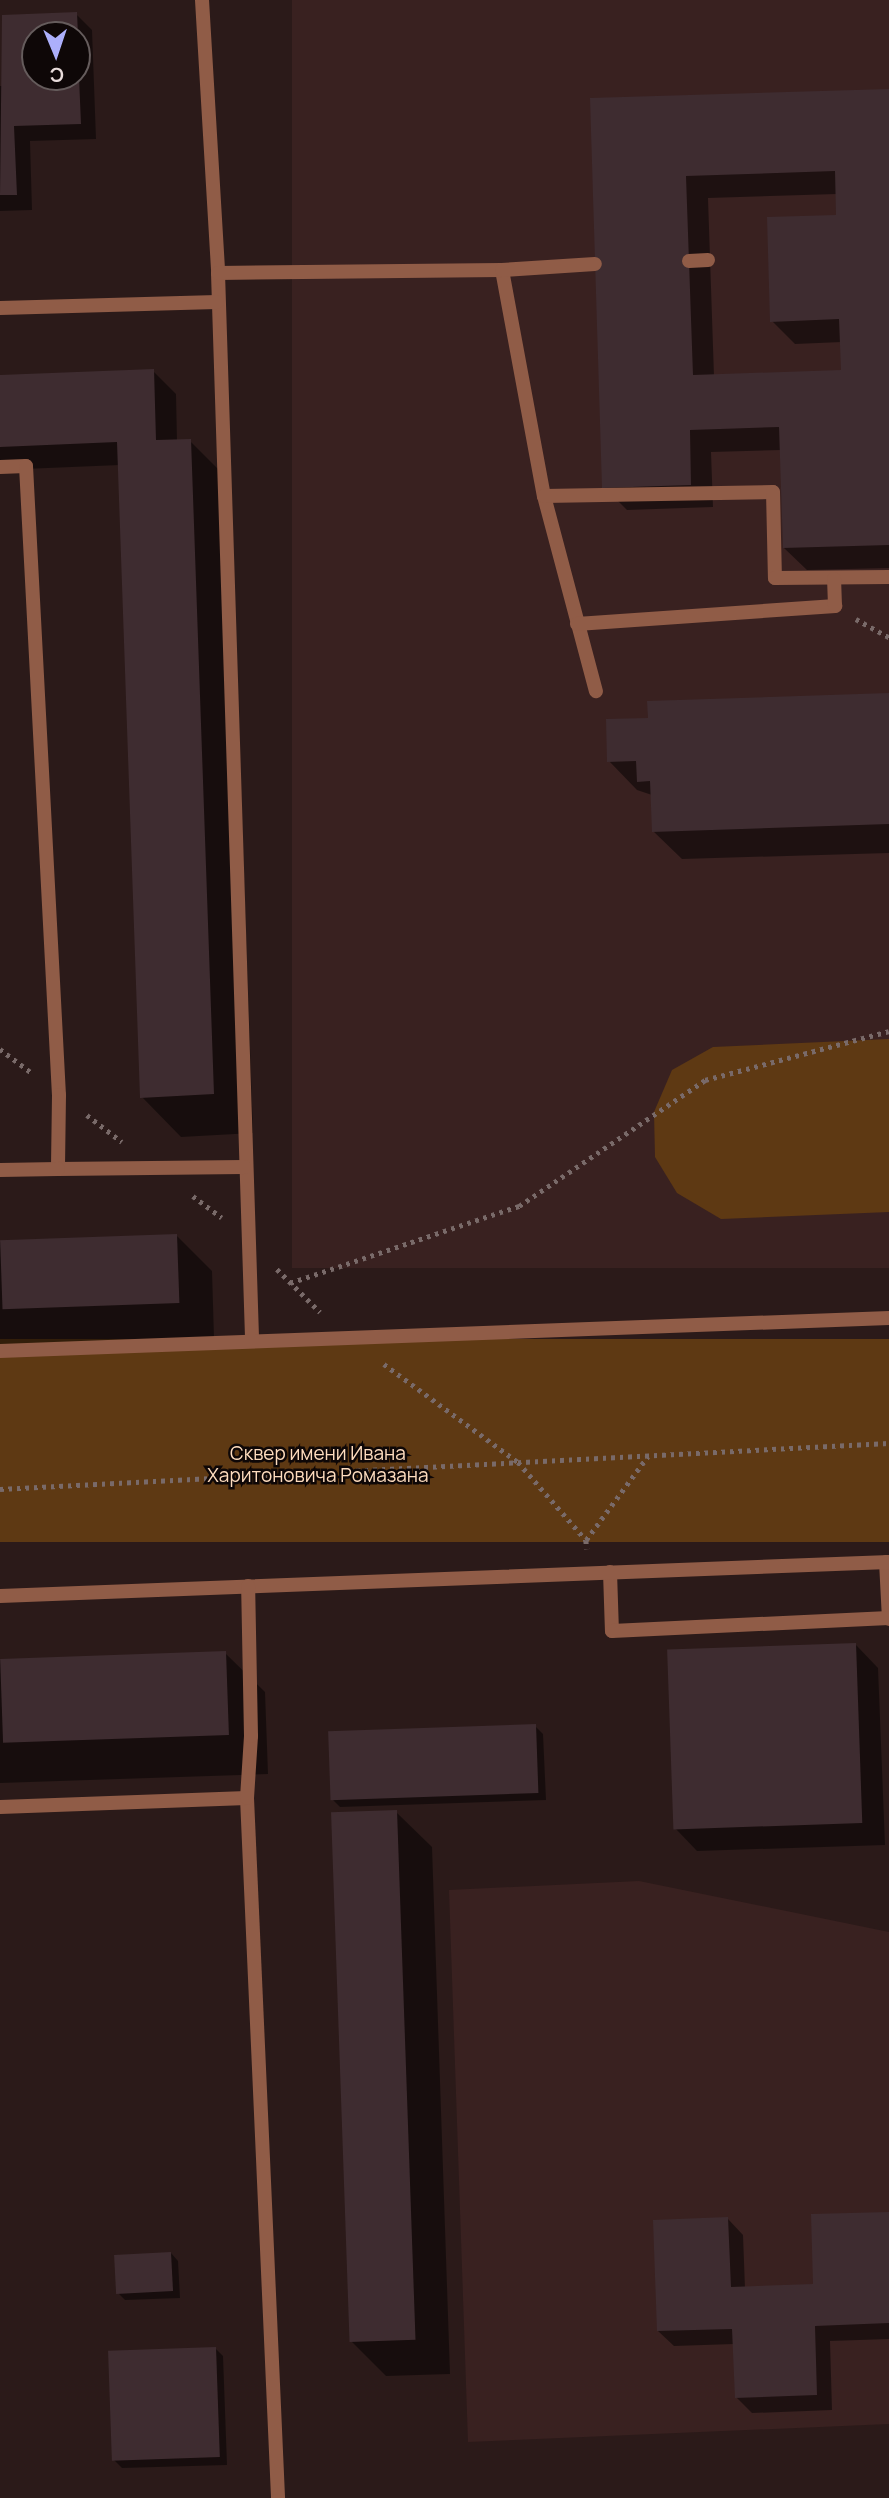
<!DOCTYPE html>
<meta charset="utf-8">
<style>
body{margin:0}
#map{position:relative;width:889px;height:2498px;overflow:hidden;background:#2b1a19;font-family:Manrope,sans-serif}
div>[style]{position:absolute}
.built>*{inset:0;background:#392120;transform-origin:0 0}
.green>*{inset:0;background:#5e3913;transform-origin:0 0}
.shadow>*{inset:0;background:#0007}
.building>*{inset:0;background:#3e2c30;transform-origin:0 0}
.path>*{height:4.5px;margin-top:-2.25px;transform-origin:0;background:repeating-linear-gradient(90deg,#796a69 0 3.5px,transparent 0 8.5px)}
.service>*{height:14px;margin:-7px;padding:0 7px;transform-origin:7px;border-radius:7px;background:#905c47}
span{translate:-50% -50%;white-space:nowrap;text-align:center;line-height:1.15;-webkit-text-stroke:5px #0e0707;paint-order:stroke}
.park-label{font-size:19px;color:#fedcbe}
.north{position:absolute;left:21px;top:21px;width:70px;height:70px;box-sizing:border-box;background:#0e0707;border:2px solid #655c5c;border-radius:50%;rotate:178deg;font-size:19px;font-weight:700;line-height:28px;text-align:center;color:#e8dcdb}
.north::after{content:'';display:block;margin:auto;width:24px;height:32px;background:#acaffb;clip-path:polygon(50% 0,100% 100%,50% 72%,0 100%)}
</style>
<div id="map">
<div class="built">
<i style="left:889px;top:0;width:1268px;height:597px;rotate:90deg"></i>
<i style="clip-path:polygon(639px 1881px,889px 1932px,889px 2424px,468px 2442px,449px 1890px)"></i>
</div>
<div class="green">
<i style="clip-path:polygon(889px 1039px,889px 1212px,721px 1219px,677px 1193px,655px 1157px,654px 1112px,672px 1070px,713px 1047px)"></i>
<i style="left:889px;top:1339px;width:203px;height:890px;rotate:90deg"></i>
</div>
<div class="shadow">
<i style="clip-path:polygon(evenodd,76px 14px,92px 30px,96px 139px,30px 141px,32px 210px,0 211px,0 86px,6px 86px,3px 17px,76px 14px,35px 35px,77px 35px,77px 77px,35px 77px,35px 35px)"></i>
<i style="clip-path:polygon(evenodd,889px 90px,889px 568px,807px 570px,784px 548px,781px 450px,711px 452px,713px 507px,627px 510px,604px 487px,592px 99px,889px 90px,837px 194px,838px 217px,772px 321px,795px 344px,842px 342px,843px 372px,714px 376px,708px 198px,837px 194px)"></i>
<i style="clip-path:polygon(153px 371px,176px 394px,177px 441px,190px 441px,230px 481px,253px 1133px,181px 1137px,142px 1097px,120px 465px,0 470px,0 376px)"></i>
<i style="clip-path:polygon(889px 695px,889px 853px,682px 859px,653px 831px,652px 795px,637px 790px,609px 761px,649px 720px)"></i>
<i style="clip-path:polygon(177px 1236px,212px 1271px,214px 1338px,0 1345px,0 1242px)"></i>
<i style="clip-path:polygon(856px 1645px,878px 1668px,885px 1845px,697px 1851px,675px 1828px)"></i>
<i style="clip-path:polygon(225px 1653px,265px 1692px,268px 1774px,0 1783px,0 1660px)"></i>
<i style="clip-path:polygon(535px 1726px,543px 1734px,546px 1800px,340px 1807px,332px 1799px)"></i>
<i style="clip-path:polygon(396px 1812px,432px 1847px,450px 2374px,386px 2376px,351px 2341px)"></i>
<i style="clip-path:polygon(889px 2213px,889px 2339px,830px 2341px,832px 2410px,752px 2413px,736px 2397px,734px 2344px,674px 2346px,658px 2331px,728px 2219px,743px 2235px,745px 2288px,815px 2285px)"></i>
<i style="clip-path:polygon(171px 2253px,178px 2261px,180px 2298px,125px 2300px,117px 2292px)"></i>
<i style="clip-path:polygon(215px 2348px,223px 2356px,227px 2465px,122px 2468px,114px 2460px)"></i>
</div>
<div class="building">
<i style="clip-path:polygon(77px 12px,78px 35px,35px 35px,35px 77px,79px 77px,81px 124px,14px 126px,17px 195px,0 195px,2px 15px)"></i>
<i style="clip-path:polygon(evenodd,889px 89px,889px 545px,783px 548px,779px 427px,690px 430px,691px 485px,602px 488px,590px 98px,889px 89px,835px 171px,836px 215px,767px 217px,770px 322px,839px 319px,841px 370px,693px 375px,686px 176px,835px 171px)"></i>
<i style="clip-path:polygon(154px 369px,156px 440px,191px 439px,214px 1094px,140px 1098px,117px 442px,0 447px,0 375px)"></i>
<i style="clip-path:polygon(889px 693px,889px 824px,652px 832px,650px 781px,637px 782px,636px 761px,607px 762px,606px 719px,648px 718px,647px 701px)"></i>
<i style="left:177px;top:1234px;width:69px;height:177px;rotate:88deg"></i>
<i style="left:856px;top:1643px;width:180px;height:189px;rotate:88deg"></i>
<i style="left:226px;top:1651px;width:84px;height:226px;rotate:88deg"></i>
<i style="left:536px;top:1724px;width:69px;height:208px;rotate:88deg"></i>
<i style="left:397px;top:1810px;width:530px;height:66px;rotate:88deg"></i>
<i style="clip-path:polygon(889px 2212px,889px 2323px,815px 2326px,817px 2395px,735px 2398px,732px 2329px,657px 2331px,653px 2220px,728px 2217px,731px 2287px,813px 2284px,811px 2214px)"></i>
<i style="left:171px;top:2252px;width:39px;height:57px;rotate:87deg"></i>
<i style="left:216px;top:2347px;width:110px;height:108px;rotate:88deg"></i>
</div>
<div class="path">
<i style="left:856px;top:619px;width:38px;rotate:29deg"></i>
<i style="left:0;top:1049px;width:38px;rotate:37deg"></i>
<i style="left:87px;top:1115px;width:44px;rotate:37.6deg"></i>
<i style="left:193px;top:1196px;width:36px;rotate:37deg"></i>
<i style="left:277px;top:1269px;width:61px;rotate:45deg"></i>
<i style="left:290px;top:1283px;width:242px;rotate:-18.6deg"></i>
<i style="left:519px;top:1206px;width:225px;rotate:-34.1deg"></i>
<i style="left:705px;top:1080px;width:190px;rotate:-14.9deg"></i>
<i style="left:384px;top:1364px;width:166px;rotate:36.2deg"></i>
<i style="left:518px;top:1462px;width:103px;rotate:48.9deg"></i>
<i style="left:586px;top:1540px;width:9px;rotate:84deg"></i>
<i style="left:0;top:1489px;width:890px;rotate:-2.96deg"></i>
<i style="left:586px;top:1540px;width:104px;rotate:-53.6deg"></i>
</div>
<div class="service">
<i style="left:202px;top:0;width:273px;rotate:86.6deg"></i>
<i style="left:218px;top:273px;width:1068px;rotate:88.17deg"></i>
<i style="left:689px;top:261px;width:19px;rotate:-3deg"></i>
<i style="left:502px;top:270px;width:230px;rotate:79.5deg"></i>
<i style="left:544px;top:496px;width:202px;rotate:75.1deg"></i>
<i style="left:218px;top:273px;width:284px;rotate:-0.6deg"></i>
<i style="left:502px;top:270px;width:93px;rotate:-3.7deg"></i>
<i style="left:0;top:308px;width:217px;rotate:-1.6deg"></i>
<i style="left:0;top:467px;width:26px;rotate:-2deg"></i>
<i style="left:26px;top:466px;width:630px;rotate:87deg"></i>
<i style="left:59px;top:1095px;width:74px;rotate:90.8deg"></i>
<i style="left:58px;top:1169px;width:186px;rotate:-0.6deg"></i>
<i style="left:544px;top:496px;width:229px;rotate:-1deg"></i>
<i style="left:773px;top:492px;width:86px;rotate:88.7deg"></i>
<i style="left:775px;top:578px;width:114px;rotate:-0.5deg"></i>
<i style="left:577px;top:624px;width:259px;rotate:-4deg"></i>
<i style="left:835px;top:606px;width:27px;rotate:-92deg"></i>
<i style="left:0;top:1170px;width:58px;rotate:-1deg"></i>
<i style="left:0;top:1351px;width:890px;rotate:-2.13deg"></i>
<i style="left:886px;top:1562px;width:57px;rotate:87deg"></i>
<i style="left:610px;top:1572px;width:59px;rotate:88.1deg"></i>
<i style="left:612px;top:1631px;width:277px;rotate:-2.7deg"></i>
<i style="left:0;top:1596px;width:890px;rotate:-2.19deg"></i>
<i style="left:247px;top:1798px;width:701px;rotate:87.46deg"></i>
<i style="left:0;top:1807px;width:247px;rotate:-2.1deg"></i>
<i style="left:247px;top:1798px;width:62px;rotate:-86.3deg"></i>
<i style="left:251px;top:1736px;width:150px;rotate:-91.1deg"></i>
</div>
<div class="park-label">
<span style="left:318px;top:1465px">Сквер имени Ивана<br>Харитоновича Ромазана</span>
</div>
<div class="north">С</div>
</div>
